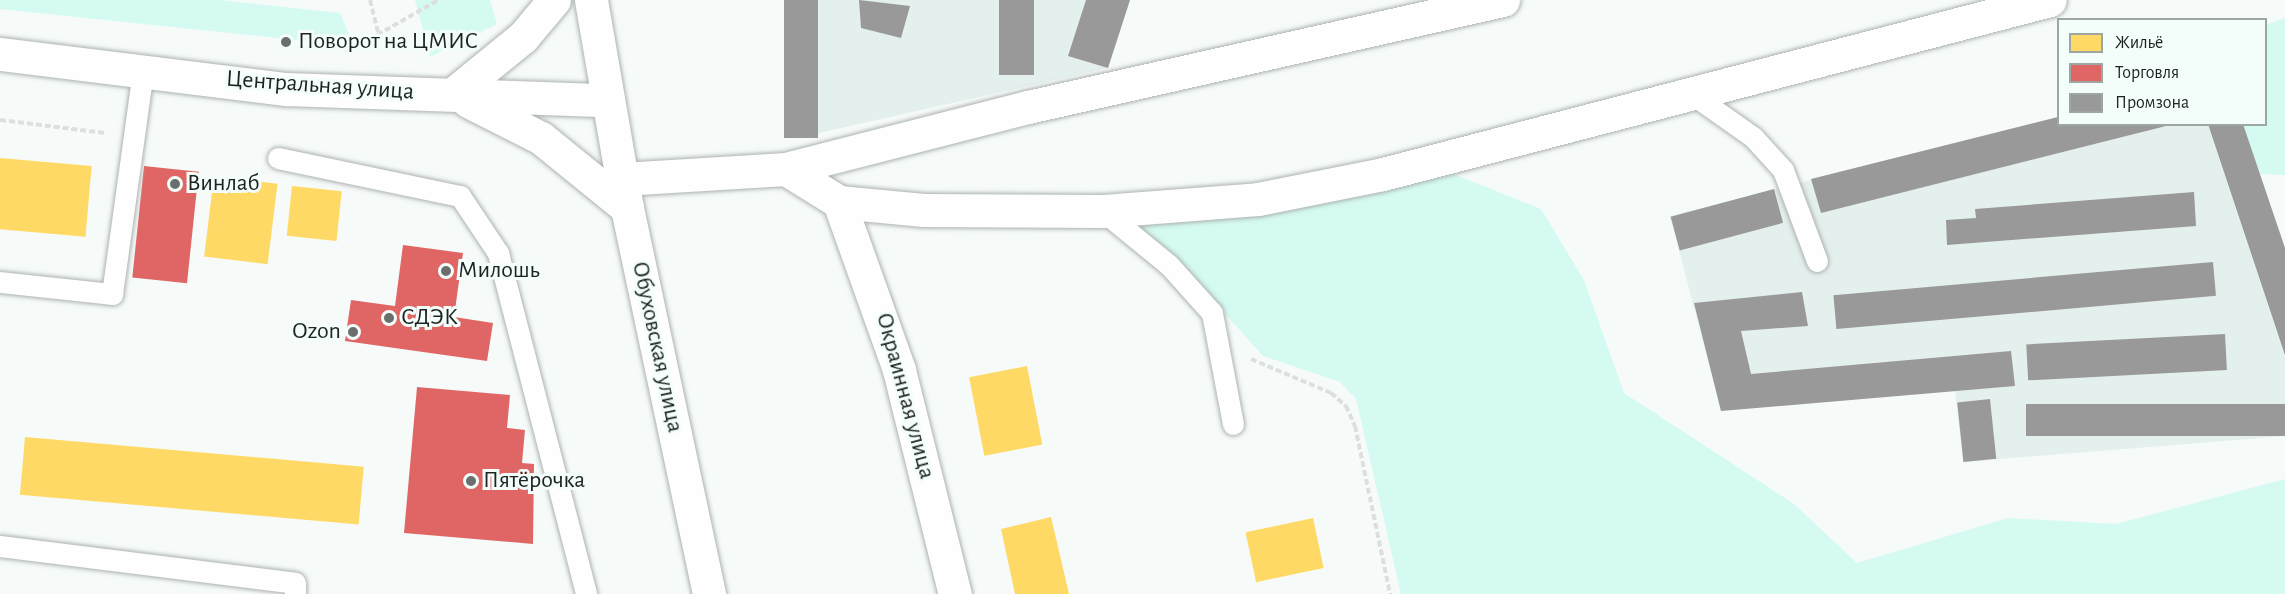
<!DOCTYPE html>
<meta charset="utf-8">
<style>
body{margin:0}
#map{position:relative;width:2285px;height:594px;overflow:hidden;background:#f6fbfa;font-family:"Alegreya Sans",sans-serif}
div>[style]{position:absolute}
.built>*{inset:0;background:#e4f0ed}
.green>*{inset:0;background:#d4faf1}
.homes>*{inset:0;background:#ffd966;transform-origin:0 0}
.shops>*{inset:0;background:#e06666;transform-origin:0 0}
.industry>*{inset:0;background:#999;transform-origin:0 0}
.path>*{height:4px;margin-top:-2px;transform-origin:0;background:repeating-linear-gradient(90deg,#dddfdf 0 6px,transparent 0 9px)}
.roads{filter:drop-shadow(0 0 2px #adb2b1) drop-shadow(0 0 2px #adb2b1)}
.service>*{height:21px;margin:-10.5px;padding:0 10.5px;transform-origin:10.5px;border-radius:10.5px;background:#fefefe}
.minor>*{height:33px;margin:-16.5px;padding:0 16.5px;transform-origin:16.5px;border-radius:16.5px;background:#fefefe}
.tertiary>*{height:33px;margin:-16.5px;padding:0 16.5px;transform-origin:16.5px;border-radius:16.5px;background:#fefefe}
.primary>*{height:33px;margin:-16.5px;padding:0 16.5px;transform-origin:16.5px;border-radius:16.5px;background:#fefefe}
.dots>*{width:16px;height:16px;translate:-50% -50%;box-sizing:border-box;border:3px solid #f3fefb;border-radius:50%}
span{translate:-50% -50%;white-space:nowrap;text-align:center;line-height:1.15;-webkit-text-stroke:6px #f3fefb;paint-order:stroke}
.poi-label{font-size:24px;color:#1e2221}
.left{translate:0 -50%;text-align:left}
.right{translate:-100% -50%;text-align:right}
.street-label{font-size:24px;color:#1e2221}
.legend{position:absolute;left:2057px;top:18px;width:210px;height:108px;box-sizing:border-box;background:#f3fefb;border:2px solid #9ea6a4;margin:0;padding:8px 10px;list-style:none;font-size:18px;color:#1e2221}
.legend li{display:flex;align-items:center;gap:12px;height:30px}
.legend b{width:30px;border:2px solid #9ea6a4}
</style>
<div id="map">
<div class="built">
<i style="clip-path:polygon(784px 0,1130px 0,1108px 68px,815px 134px)"></i>
<i style="clip-path:polygon(2058px 117px,2058px 124px,2243px 125px,2285px 248px,2285px 436px,1963px 462px,1955px 389px,1721px 411px,1670px 216px)"></i>
</div>
<div class="green">
<i style="clip-path:polygon(0 0,220px 0,340px 13px,354px 46px,0 9px)"></i>
<i style="clip-path:polygon(415px 0,490px 0,497px 24px,430px 57px)"></i>
<i style="clip-path:polygon(2285px 18px,2285px 175px,2260px 174px,2243px 125px,2266px 124px,2266px 25px)"></i>
<i style="clip-path:polygon(1451px 173px,1541px 209px,1584px 280px,1624px 393px,1794px 504px,1857px 563px,2008px 518px,2116px 524px,2285px 479px,2285px 594px,1401px 594px,1356px 399px,1340px 382px,1263px 356px,1199px 285px,1130px 221px)"></i>
</div>
<div class="homes">
<i style="left:0;top:158px;width:92px;height:71px;rotate:5deg"></i>
<i style="left:214px;top:176px;width:64px;height:81px;rotate:7deg"></i>
<i style="left:292px;top:186px;width:50px;height:50px;rotate:6deg"></i>
<i style="left:1027px;top:366px;width:80px;height:59px;rotate:79deg"></i>
<i style="left:25px;top:437px;width:340px;height:58px;rotate:5deg"></i>
<i style="clip-path:polygon(1051px 517px,1069px 594px,1015px 594px,1001px 529px)"></i>
<i style="left:1313px;top:518px;width:51px;height:69px;rotate:78deg"></i>
</div>
<div class="shops">
<i style="left:144px;top:166px;width:55px;height:112px;rotate:6deg"></i>
<i style="clip-path:polygon(403px 245px,463px 253px,454px 317px,493px 323px,487px 361px,345px 341px,351px 300px,395px 306px)"></i>
<i style="clip-path:polygon(417px 387px,510px 395px,507px 428px,525px 430px,522px 463px,534px 464px,533px 544px,404px 533px)"></i>
</div>
<div class="industry">
<i style="left:784px;top:0;width:34px;height:138px"></i>
<i style="clip-path:polygon(859px 0,910px 6px,901px 38px,861px 28px)"></i>
<i style="left:999px;top:0;width:35px;height:75px"></i>
<i style="clip-path:polygon(1086px 0,1130px 0,1108px 68px,1068px 56px)"></i>
<i style="clip-path:polygon(2058px 117px,2058px 124px,2170px 125px,1821px 213px,1811px 179px)"></i>
<i style="clip-path:polygon(2208px 124px,2243px 124px,2285px 248px,2285px 355px)"></i>
<i style="left:1774px;top:189px;width:35px;height:107px;rotate:75deg"></i>
<i style="clip-path:polygon(2194px 192px,2196px 226px,1947px 245px,1946px 220px,1976px 218px,1975px 209px)"></i>
<i style="left:2213px;top:262px;width:34px;height:381px;rotate:85deg"></i>
<i style="clip-path:polygon(1802px 292px,1808px 326px,1741px 331px,1751px 374px,2011px 351px,2015px 386px,1721px 411px,1694px 303px)"></i>
<i style="left:2225px;top:334px;width:36px;height:199px;rotate:87deg"></i>
<i style="left:1990px;top:399px;width:60px;height:33px;rotate:84deg"></i>
<i style="left:2285px;top:404px;width:32px;height:259px;rotate:90deg"></i>
</div>
<div class="path">
<i style="left:370px;top:0;width:38px;rotate:76deg"></i>
<i style="left:346px;top:53px;width:106px;rotate:-29.9deg"></i>
<i style="left:0;top:120px;width:106px;rotate:7.1deg"></i>
<i style="left:1251px;top:359px;width:87px;rotate:23deg"></i>
<i style="left:1331px;top:393px;width:20px;rotate:41deg"></i>
<i style="left:1346px;top:406px;width:22px;rotate:66deg"></i>
<i style="left:1355px;top:426px;width:172px;rotate:78.2deg"></i>
</div>
<div class="roads">
<div class="service">
<i style="left:1692px;top:94px;width:75px;rotate:35.2deg"></i>
<i style="left:1753px;top:137px;width:45px;rotate:47.7deg"></i>
<i style="left:1783px;top:170px;width:97px;rotate:69.5deg"></i>
<i style="left:278px;top:158px;width:186px;rotate:11.8deg"></i>
<i style="left:460px;top:196px;width:69px;rotate:56.3deg"></i>
<i style="left:498px;top:253px;width:352px;rotate:75.5deg"></i>
<i style="left:1103px;top:211px;width:85px;rotate:39.3deg"></i>
<i style="left:1169px;top:265px;width:64px;rotate:48.1deg"></i>
<i style="left:1212px;top:313px;width:113px;rotate:79.3deg"></i>
<i style="left:0;top:282px;width:113px;rotate:6.1deg"></i>
<i style="left:112px;top:294px;width:226px;rotate:-82.1deg"></i>
<i style="left:0;top:546px;width:297px;rotate:7.1deg"></i>
<i style="left:295px;top:583px;width:11px;rotate:90deg"></i>
</div>
<div class="minor">
<i style="left:786px;top:169px;width:62px;rotate:31.9deg"></i>
<i style="left:839px;top:202px;width:85px;rotate:5.4deg"></i>
<i style="left:924px;top:210px;width:179px;rotate:0.3deg"></i>
<i style="left:1103px;top:211px;width:155px;rotate:-4.4deg"></i>
<i style="left:1258px;top:199px;width:127px;rotate:-11.3deg"></i>
<i style="left:1383px;top:174px;width:689px;rotate:-14.62deg"></i>
<i style="left:622px;top:179px;width:164px;rotate:-3.5deg"></i>
<i style="left:786px;top:169px;width:250px;rotate:-14.4deg"></i>
<i style="left:1028px;top:107px;width:487px;rotate:-12.7deg"></i>
<i style="left:839px;top:202px;width:178px;rotate:70.3deg"></i>
<i style="left:899px;top:370px;width:231px;rotate:76deg"></i>
</div>
<div class="tertiary">
<i style="left:0;top:54px;width:288px;rotate:7deg"></i>
<i style="left:286px;top:89px;width:320px;rotate:2deg"></i>
<i style="left:453px;top:94px;width:90px;rotate:-39.2deg"></i>
<i style="left:523px;top:37px;width:48px;rotate:-50deg"></i>
<i style="left:468px;top:101px;width:82px;rotate:26.9deg"></i>
<i style="left:541px;top:138px;width:111px;rotate:39.1deg"></i>
</div>
<div class="primary">
<i style="left:591px;top:0;width:211px;rotate:80.2deg"></i>
<i style="left:627px;top:208px;width:395px;rotate:78deg"></i>
</div>
</div>
<div class="dots">
<i style="left:286px;top:42px;background:#6a6e6d"></i>
<i style="left:175px;top:184px;background:#6a6e6d"></i>
<i style="left:446px;top:271px;background:#6a6e6d"></i>
<i style="left:389px;top:318px;background:#6a6e6d"></i>
<i style="left:353px;top:332px;background:#6a6e6d"></i>
<i style="left:471px;top:481px;background:#6a6e6d"></i>
</div>
<div class="poi-label">
<span class="left" style="left:298px;top:42px">Поворот на ЦМИС</span>
<span class="left" style="left:187px;top:184px">Винлаб</span>
<span class="left" style="left:458px;top:271px">Милошь</span>
<span class="left" style="left:401px;top:318px">СДЭК</span>
<span class="right" style="left:341px;top:332px">Ozon</span>
<span class="left" style="left:483px;top:481px">Пятёрочка</span>
</div>
<div class="street-label">
<span style="left:320px;top:86px;rotate:4deg">Центральная улица</span>
<span style="left:657px;top:347px;rotate:78deg">Обуховская улица</span>
<span style="left:905px;top:396px;rotate:75deg">Окраинная улица</span>
</div>
<ul class="legend">
<li><b style="height:16px;background:#ffd966"></b>Жильё</li>
<li><b style="height:16px;background:#e06666"></b>Торговля</li>
<li><b style="height:16px;background:#999"></b>Промзона</li>
</ul>
</div>
